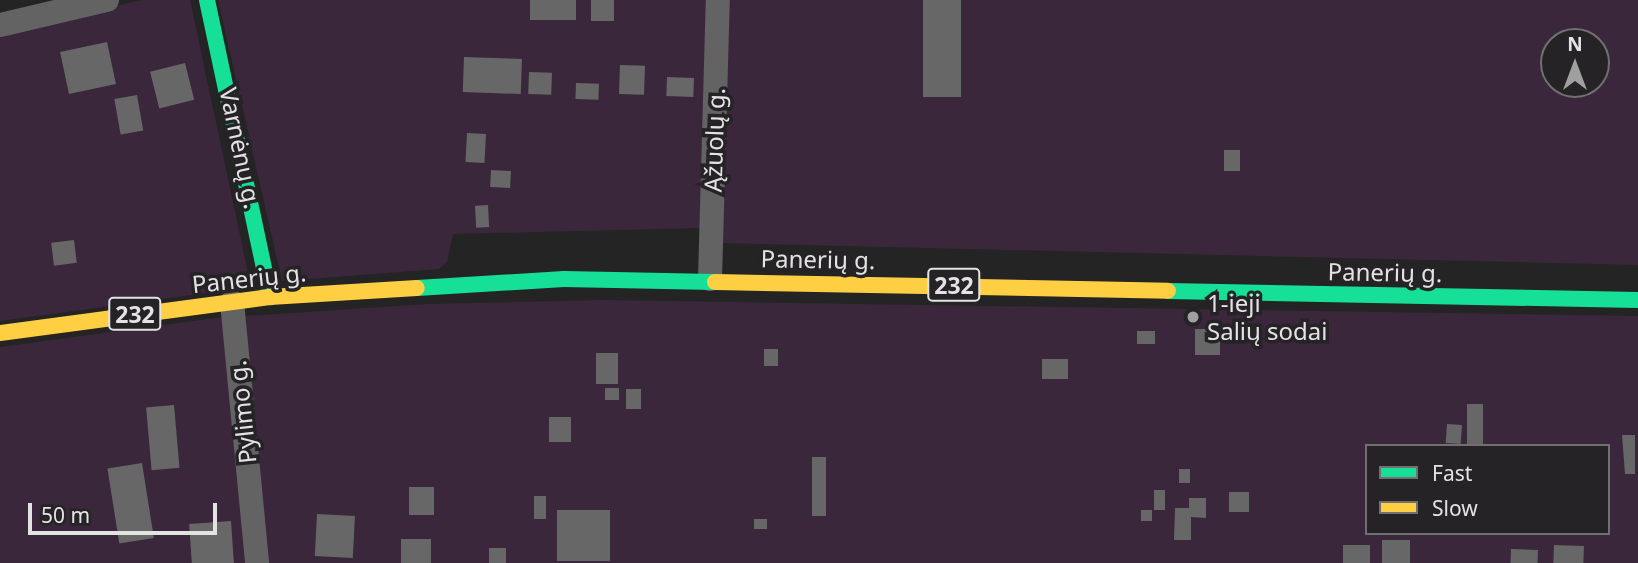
<!DOCTYPE html>
<meta charset="utf-8">
<style>
body{margin:0}
#map{position:relative;width:1638px;height:563px;overflow:hidden;background:#242424;font-family:"Noto Sans",sans-serif}
div>[style]{position:absolute}
.green>*{inset:0;background:#3a273c}
.building>*{inset:0;background:#676767;transform-origin:0 0}
.street>*{height:24px;margin:-12px;padding:0 12px;transform-origin:12px;border-radius:12px;background:#646364}
.fast>*{height:16px;margin:-8px;padding:0 8px;transform-origin:8px;border-radius:8px;background:#16e098}
.slow>*{height:16px;margin:-8px;padding:0 8px;transform-origin:8px;border-radius:8px;background:#ffcf43}
.dots>*{width:19px;height:19px;translate:-50% -50%;box-sizing:border-box;border:4px solid #252325;border-radius:50%}
span{translate:-50% -50%;white-space:nowrap;text-align:center;line-height:1.15;-webkit-text-stroke:7px #252325;paint-order:stroke}
.shield-label span{padding:2px 5px;background:#252325;border:2px solid;border-radius:5px;-webkit-text-stroke-width:0}
.shield-label{font-size:23px;color:#e4e3e4;font-weight:700}
.street-label{font-size:24px;color:#e4e3e4}
.poi-label{font-size:24px;color:#e4e3e4}
.left{translate:0 -50%;text-align:left}
.legend{position:absolute;left:1365px;top:444px;width:245px;height:91px;box-sizing:border-box;background:#252325;border:2px solid #717071;margin:0;padding:9px 12px;list-style:none;font-size:21px;color:#e4e3e4}
.legend li{display:flex;align-items:center;gap:14px;height:35px}
.legend b{width:35px;border:2px solid #717071}
.north{position:absolute;left:1540px;top:28px;width:70px;height:70px;box-sizing:border-box;background:#252325;border:2px solid #717071;border-radius:50%;rotate:0deg;font-size:19px;font-weight:700;line-height:28px;text-align:center;color:#e4e3e4}
.north::after{content:'';display:block;margin:auto;width:24px;height:32px;background:#a1a0a1;clip-path:polygon(50% 0,100% 100%,50% 72%,0 100%)}
.scale{position:absolute;left:28px;top:503px;width:189px;height:32px;box-sizing:border-box;border:4px solid #e4e3e4;border-top:0;padding-left:9px;font-size:21px;line-height:24px;white-space:nowrap;color:#e4e3e4;-webkit-text-stroke:5px #252325;paint-order:stroke}
</style>
<div id="map">
<div class="green">
<i style="clip-path:polygon(141px 0,190px 0,251px 287px,0 321px,0 34px)"></i>
<i style="clip-path:polygon(218px 0,708px 0,700px 228px,453px 234px,447px 262px,439px 269px,282px 281px)"></i>
<i style="clip-path:polygon(evenodd,729px 0,1638px 0,1638px 265px,719px 243px,729px 0,1554px 42px,1596px 42px,1596px 84px,1554px 84px,1554px 42px)"></i>
<i style="clip-path:polygon(evenodd,605px 300px,1638px 316px,1638px 563px,0 563px,0 347px,215px 318px,427px 304px,605px 300px,1367px 446px,1608px 446px,1608px 533px,1367px 533px,1367px 446px)"></i>
</div>
<div class="building">
<i style="left:530px;top:0;width:46px;height:20px"></i>
<i style="left:591px;top:0;width:23px;height:21px"></i>
<i style="left:923px;top:0;width:38px;height:97px"></i>
<i style="left:107px;top:42px;width:43px;height:48px;rotate:78deg"></i>
<i style="left:464px;top:57px;width:58px;height:35px;rotate:2deg"></i>
<i style="left:185px;top:63px;width:38px;height:36px;rotate:76deg"></i>
<i style="left:620px;top:65px;width:25px;height:29px;rotate:2deg"></i>
<i style="left:529px;top:72px;width:23px;height:22px;rotate:2deg"></i>
<i style="left:667px;top:77px;width:27px;height:19px;rotate:2deg"></i>
<i style="left:576px;top:83px;width:23px;height:16px;rotate:2deg"></i>
<i style="left:137px;top:95px;width:36px;height:23px;rotate:80deg"></i>
<i style="left:467px;top:133px;width:19px;height:29px;rotate:3deg"></i>
<i style="left:1224px;top:150px;width:16px;height:21px"></i>
<i style="left:491px;top:170px;width:20px;height:17px;rotate:3deg"></i>
<i style="left:488px;top:205px;width:22px;height:13px;rotate:87deg"></i>
<i style="left:74px;top:240px;width:23px;height:23px;rotate:83deg"></i>
<i style="left:1195px;top:329px;width:25px;height:26px"></i>
<i style="left:1137px;top:331px;width:18px;height:13px"></i>
<i style="left:764px;top:349px;width:14px;height:17px"></i>
<i style="left:596px;top:353px;width:22px;height:31px"></i>
<i style="left:1042px;top:359px;width:26px;height:20px"></i>
<i style="left:605px;top:388px;width:14px;height:12px"></i>
<i style="left:626px;top:389px;width:15px;height:20px"></i>
<i style="left:1467px;top:404px;width:16px;height:40px"></i>
<i style="left:174px;top:405px;width:63px;height:28px;rotate:85deg"></i>
<i style="left:549px;top:417px;width:22px;height:25px"></i>
<i style="left:1447px;top:424px;width:15px;height:19px;rotate:4deg"></i>
<i style="clip-path:polygon(1622px 435px,1635px 435px,1635px 474px,1625px 474px)"></i>
<i style="left:812px;top:457px;width:14px;height:59px"></i>
<i style="left:142px;top:463px;width:76px;height:35px;rotate:81deg"></i>
<i style="left:1179px;top:469px;width:11px;height:14px"></i>
<i style="left:409px;top:487px;width:25px;height:28px"></i>
<i style="left:1154px;top:490px;width:11px;height:20px"></i>
<i style="left:1229px;top:492px;width:20px;height:20px"></i>
<i style="left:534px;top:496px;width:12px;height:23px"></i>
<i style="clip-path:polygon(1189px 498px,1206px 498px,1206px 518px,1191px 517px,1191px 540px,1174px 540px,1175px 508px,1189px 508px)"></i>
<i style="left:557px;top:510px;width:53px;height:51px"></i>
<i style="left:1141px;top:510px;width:11px;height:11px"></i>
<i style="left:317px;top:514px;width:38px;height:42px;rotate:3deg"></i>
<i style="left:754px;top:519px;width:13px;height:10px"></i>
<i style="left:231px;top:521px;width:42px;height:42px;rotate:86deg"></i>
<i style="left:401px;top:539px;width:30px;height:24px"></i>
<i style="left:1382px;top:540px;width:28px;height:23px"></i>
<i style="left:1343px;top:545px;width:27px;height:18px"></i>
<i style="left:1554px;top:545px;width:30px;height:18px;rotate:2deg"></i>
<i style="left:489px;top:548px;width:17px;height:15px"></i>
<i style="left:1511px;top:549px;width:27px;height:14px;rotate:2deg"></i>
</div>
<div class="street">
<i style="left:0;top:25px;width:110px;rotate:-13.2deg"></i>
<i style="left:710px;top:279px;width:279px;rotate:-88.4deg"></i>
<i style="left:232px;top:302px;width:262px;rotate:84.5deg"></i>
</div>
<div class="fast">
<i style="left:207px;top:0;width:304px;rotate:78deg"></i>
<i style="left:417px;top:288px;width:147px;rotate:-3.5deg"></i>
<i style="left:564px;top:279px;width:151px;rotate:1.1deg"></i>
<i style="left:1168px;top:291px;width:470px;rotate:1.1deg"></i>
</div>
<div class="slow">
<i style="left:715px;top:282px;width:453px;rotate:1.1deg"></i>
<i style="left:0;top:333px;width:272px;rotate:-7.6deg"></i>
<i style="left:270px;top:297px;width:147px;rotate:-3.5deg"></i>
</div>
<div class="dots">
<i style="left:1193px;top:317px;background:#a1a0a1"></i>
</div>
<div class="shield-label">
<span style="left:954px;top:285px">232</span>
<span style="left:135px;top:314px">232</span>
</div>
<div class="street-label">
<span style="left:714px;top:140px;rotate:-88deg">Ąžuolų g.</span>
<span style="left:241px;top:148px;rotate:78deg">Varnėnų g.</span>
<span style="left:818px;top:259px;rotate:1deg">Panerių g.</span>
<span style="left:1385px;top:272px;rotate:1deg">Panerių g.</span>
<span style="left:249px;top:278px;rotate:-6deg">Panerių g.</span>
<span style="left:242px;top:412px;rotate:-96deg">Pylimo g.</span>
</div>
<div class="poi-label">
<span class="left" style="left:1207px;top:317px">1-ieji<br>Salių sodai</span>
</div>
<ul class="legend">
<li><b style="height:9px;background:#16e098"></b>Fast</li>
<li><b style="height:9px;background:#ffcf43"></b>Slow</li>
</ul>
<div class="north">N</div>
<div class="scale">50 m</div>
</div>
